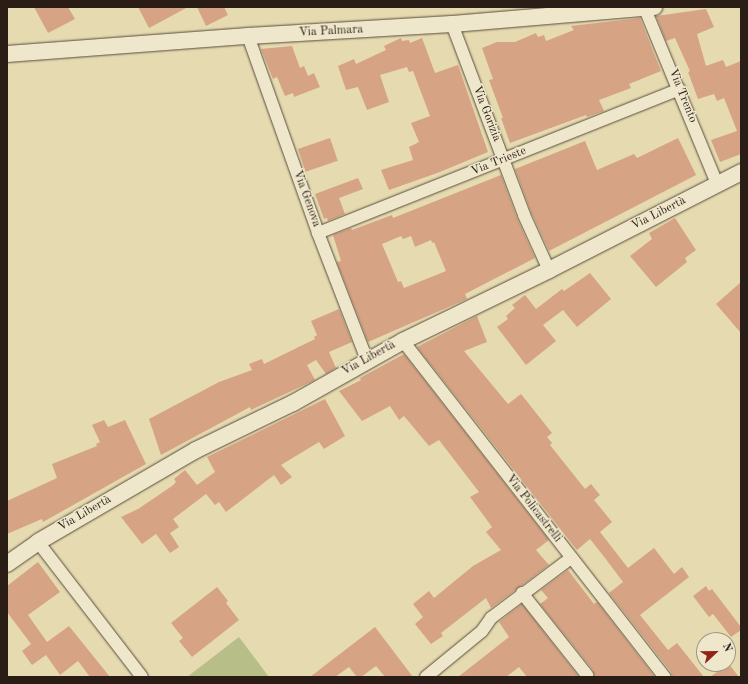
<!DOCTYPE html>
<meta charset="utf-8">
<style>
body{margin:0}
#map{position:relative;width:748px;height:684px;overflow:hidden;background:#e6dab0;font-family:"Old Standard TT",serif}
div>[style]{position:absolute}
.green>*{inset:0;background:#b8be88}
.building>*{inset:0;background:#d6a484;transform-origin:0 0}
.roads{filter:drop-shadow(0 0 1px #594c3c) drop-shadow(0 0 1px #594c3c)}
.street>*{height:12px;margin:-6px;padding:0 6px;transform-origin:6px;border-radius:6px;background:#efe7cc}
.secondary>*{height:16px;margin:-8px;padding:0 8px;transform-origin:8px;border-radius:8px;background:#efe7cc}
span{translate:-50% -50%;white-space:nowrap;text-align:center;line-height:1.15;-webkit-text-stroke:3px #efe7cc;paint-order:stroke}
.street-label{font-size:12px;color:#2a1d16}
.frame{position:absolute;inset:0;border:8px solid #2a1d16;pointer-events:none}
.north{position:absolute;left:696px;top:632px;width:40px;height:40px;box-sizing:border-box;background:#efe7cc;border:1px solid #a09683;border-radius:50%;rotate:68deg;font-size:11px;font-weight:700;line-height:16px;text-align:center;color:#2a1d16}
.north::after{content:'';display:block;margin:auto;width:14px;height:18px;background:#8f2418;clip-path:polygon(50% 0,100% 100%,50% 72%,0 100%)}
</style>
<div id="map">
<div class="green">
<i style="clip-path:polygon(239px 637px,269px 677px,187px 677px)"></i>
</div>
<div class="building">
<i style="clip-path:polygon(34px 7px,68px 7px,75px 19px,48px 33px)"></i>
<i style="clip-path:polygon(138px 7px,188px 7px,149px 28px)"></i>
<i style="clip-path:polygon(197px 7px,224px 7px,228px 15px,206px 26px)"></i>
<i style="clip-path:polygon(706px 9px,714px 27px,697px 34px,706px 66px,723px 60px,726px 67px,741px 61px,741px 154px,720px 162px,711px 140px,737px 131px,724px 98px,717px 101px,714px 94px,698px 99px,688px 72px,690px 71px,675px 38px,666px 41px,656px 16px)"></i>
<i style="clip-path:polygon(640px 18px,661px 71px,629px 84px,631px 88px,599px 100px,604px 111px,587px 117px,586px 115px,510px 143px,501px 118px,503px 118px,489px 80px,493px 79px,482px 48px,497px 42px,515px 42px,536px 33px,538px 37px,544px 35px,546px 41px,574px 30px,571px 26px)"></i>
<i style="clip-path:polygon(401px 38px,402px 41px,409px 40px,410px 43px,422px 38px,435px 73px,458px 65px,488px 152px,440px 172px,389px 190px,381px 170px,413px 160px,409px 147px,419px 142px,411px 123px,430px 116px,413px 71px,409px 72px,407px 67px,380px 75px,389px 102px,367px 110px,358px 87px,346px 90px,338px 66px,354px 59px,356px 64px,386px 50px,384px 46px)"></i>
<i style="clip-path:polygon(292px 46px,300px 68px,304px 66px,308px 76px,314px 73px,320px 87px,294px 97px,293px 93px,285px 96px,277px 77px,273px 79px,261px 49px)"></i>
<i style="left:330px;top:138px;width:24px;height:34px;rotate:71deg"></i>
<i style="clip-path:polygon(678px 138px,696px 175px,549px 251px,531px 212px,515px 169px,585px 141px,597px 170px,634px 154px,637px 158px)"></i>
<i style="clip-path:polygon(evenodd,501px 175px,517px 218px,535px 258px,465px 294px,467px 299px,368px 342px,337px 262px,341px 261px,333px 235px,351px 228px,352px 230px,392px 215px,393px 218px,501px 175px,401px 236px,403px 239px,411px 236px,415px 247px,431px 240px,432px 243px,434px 242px,446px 271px,404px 288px,401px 281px,398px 282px,382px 244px,401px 236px)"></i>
<i style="clip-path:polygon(358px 178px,363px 189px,339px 198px,345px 214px,328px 221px,327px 218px,324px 219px,315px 194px)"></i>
<i style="clip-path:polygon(675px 218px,696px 250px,685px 258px,687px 262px,656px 287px,630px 256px,652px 239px,649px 233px)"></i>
<i style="clip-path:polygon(590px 273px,611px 299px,577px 327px,563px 310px,543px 325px,556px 341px,526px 365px,497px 327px,508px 319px,506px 316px,515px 308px,512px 305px,525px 295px,536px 309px,562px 289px,564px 291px)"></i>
<i style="clip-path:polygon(741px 282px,741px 333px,716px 304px)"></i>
<i style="clip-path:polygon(339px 309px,352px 342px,329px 352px,336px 368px,326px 374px,316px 360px,307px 365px,315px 380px,251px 410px,250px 407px,161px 455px,149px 419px,219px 382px,252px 370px,249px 364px,262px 359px,264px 364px,315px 339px,314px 337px,317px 335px,311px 321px)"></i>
<i style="clip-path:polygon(477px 316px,487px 342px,464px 351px,508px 404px,521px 394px,552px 433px,547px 437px,552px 443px,550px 445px,585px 489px,591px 484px,600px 495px,594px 500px,612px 522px,600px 532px,628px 568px,654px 548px,674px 574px,682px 567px,689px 577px,640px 615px,668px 650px,677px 643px,704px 677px,672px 677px,671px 672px,609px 593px,623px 582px,605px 558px,590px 539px,577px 550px,417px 347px)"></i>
<i style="clip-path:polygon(404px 354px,549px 540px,536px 550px,549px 565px,491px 608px,486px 598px,441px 633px,443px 636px,431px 644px,415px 624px,423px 617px,413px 604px,429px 591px,434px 598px,473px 566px,501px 550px,486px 532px,492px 527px,470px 497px,479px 492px,439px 440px,429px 446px,404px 416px,399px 420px,390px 406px,362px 421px,339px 391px,361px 380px,360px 378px)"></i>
<i style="clip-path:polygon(325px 399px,345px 436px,324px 449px,319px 442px,281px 465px,292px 477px,281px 485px,274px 475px,226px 512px,219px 502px,215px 505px,206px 494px,173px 519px,179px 527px,170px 533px,179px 547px,170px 553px,156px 534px,142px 544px,121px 517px,138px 509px,172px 486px,176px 482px,174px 479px,185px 470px,197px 485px,215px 472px,207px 457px)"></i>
<i style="clip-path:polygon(104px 420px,108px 427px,125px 420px,146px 464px,43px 522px,42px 519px,7px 534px,7px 501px,57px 478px,52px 464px,97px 446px,96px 444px,100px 442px,92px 425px)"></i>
<i style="clip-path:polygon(38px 562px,60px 592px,28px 615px,47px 642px,69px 626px,110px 677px,90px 677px,78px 661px,60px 675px,46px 655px,32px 665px,22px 651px,31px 644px,7px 612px,7px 586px)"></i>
<i style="clip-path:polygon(568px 570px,594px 604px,597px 602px,655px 677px,594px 677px,593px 670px,540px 604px,548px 598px,541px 590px)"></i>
<i style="clip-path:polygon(706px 586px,709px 591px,712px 589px,741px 627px,741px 630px,731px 637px,713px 614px,709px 617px,693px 596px)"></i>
<i style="clip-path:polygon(217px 587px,228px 601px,226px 603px,239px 620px,192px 657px,179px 641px,183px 638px,171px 623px)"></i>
<i style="clip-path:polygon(522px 604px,579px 677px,527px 677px,519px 667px,506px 677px,458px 677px,509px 637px,499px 622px)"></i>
<i style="clip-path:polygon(375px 627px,413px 677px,385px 677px,376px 666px,361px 677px,357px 677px,349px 667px,335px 677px,310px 677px)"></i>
<i style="clip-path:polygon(728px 663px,739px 677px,710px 677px,728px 664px)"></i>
</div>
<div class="roads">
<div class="street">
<i style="left:645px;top:9px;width:189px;rotate:67.6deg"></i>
<i style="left:452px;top:24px;width:204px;rotate:69.3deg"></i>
<i style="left:524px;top:215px;width:60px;rotate:65.6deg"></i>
<i style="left:248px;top:36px;width:209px;rotate:70.4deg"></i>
<i style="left:318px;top:233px;width:136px;rotate:68.9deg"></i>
<i style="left:318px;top:233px;width:389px;rotate:-21.7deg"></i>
<i style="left:403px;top:341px;width:426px;rotate:52.1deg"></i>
<i style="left:38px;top:542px;width:170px;rotate:52.4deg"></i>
<i style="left:522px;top:593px;width:105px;rotate:51.6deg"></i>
<i style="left:426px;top:677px;width:72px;rotate:-39.4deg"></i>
<i style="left:482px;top:631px;width:16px;rotate:-55deg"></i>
<i style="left:491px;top:618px;width:100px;rotate:-36.9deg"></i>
</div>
<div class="secondary">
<i style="left:7px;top:54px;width:242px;rotate:-4.3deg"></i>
<i style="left:248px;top:36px;width:204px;rotate:-3.4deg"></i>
<i style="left:452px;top:24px;width:203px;rotate:-4.8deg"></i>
<i style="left:7px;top:564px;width:38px;rotate:-35deg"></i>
<i style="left:38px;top:542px;width:183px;rotate:-30.2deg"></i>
<i style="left:196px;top:450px;width:108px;rotate:-25.9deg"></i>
<i style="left:293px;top:403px;width:126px;rotate:-29.4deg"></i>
<i style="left:403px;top:341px;width:162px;rotate:-25.9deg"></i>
<i style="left:549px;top:270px;width:216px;rotate:-27deg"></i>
</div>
</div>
<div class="street-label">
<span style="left:331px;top:32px;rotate:-3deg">Via Palmara</span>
<span style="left:682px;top:96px;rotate:68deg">Via Trento</span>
<span style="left:486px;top:114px;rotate:69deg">Via Gorizia</span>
<span style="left:499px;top:162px;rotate:-22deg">Via Trieste</span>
<span style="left:306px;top:199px;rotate:70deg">Via Genova</span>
<span style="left:659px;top:214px;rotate:-27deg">Via Libertà</span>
<span style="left:369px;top:359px;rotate:-29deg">Via Libertà</span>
<span style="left:533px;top:509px;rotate:52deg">Via Policastrelli</span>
<span style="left:85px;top:514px;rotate:-30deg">Via Libertà</span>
</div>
<div class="frame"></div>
<div class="north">N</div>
</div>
